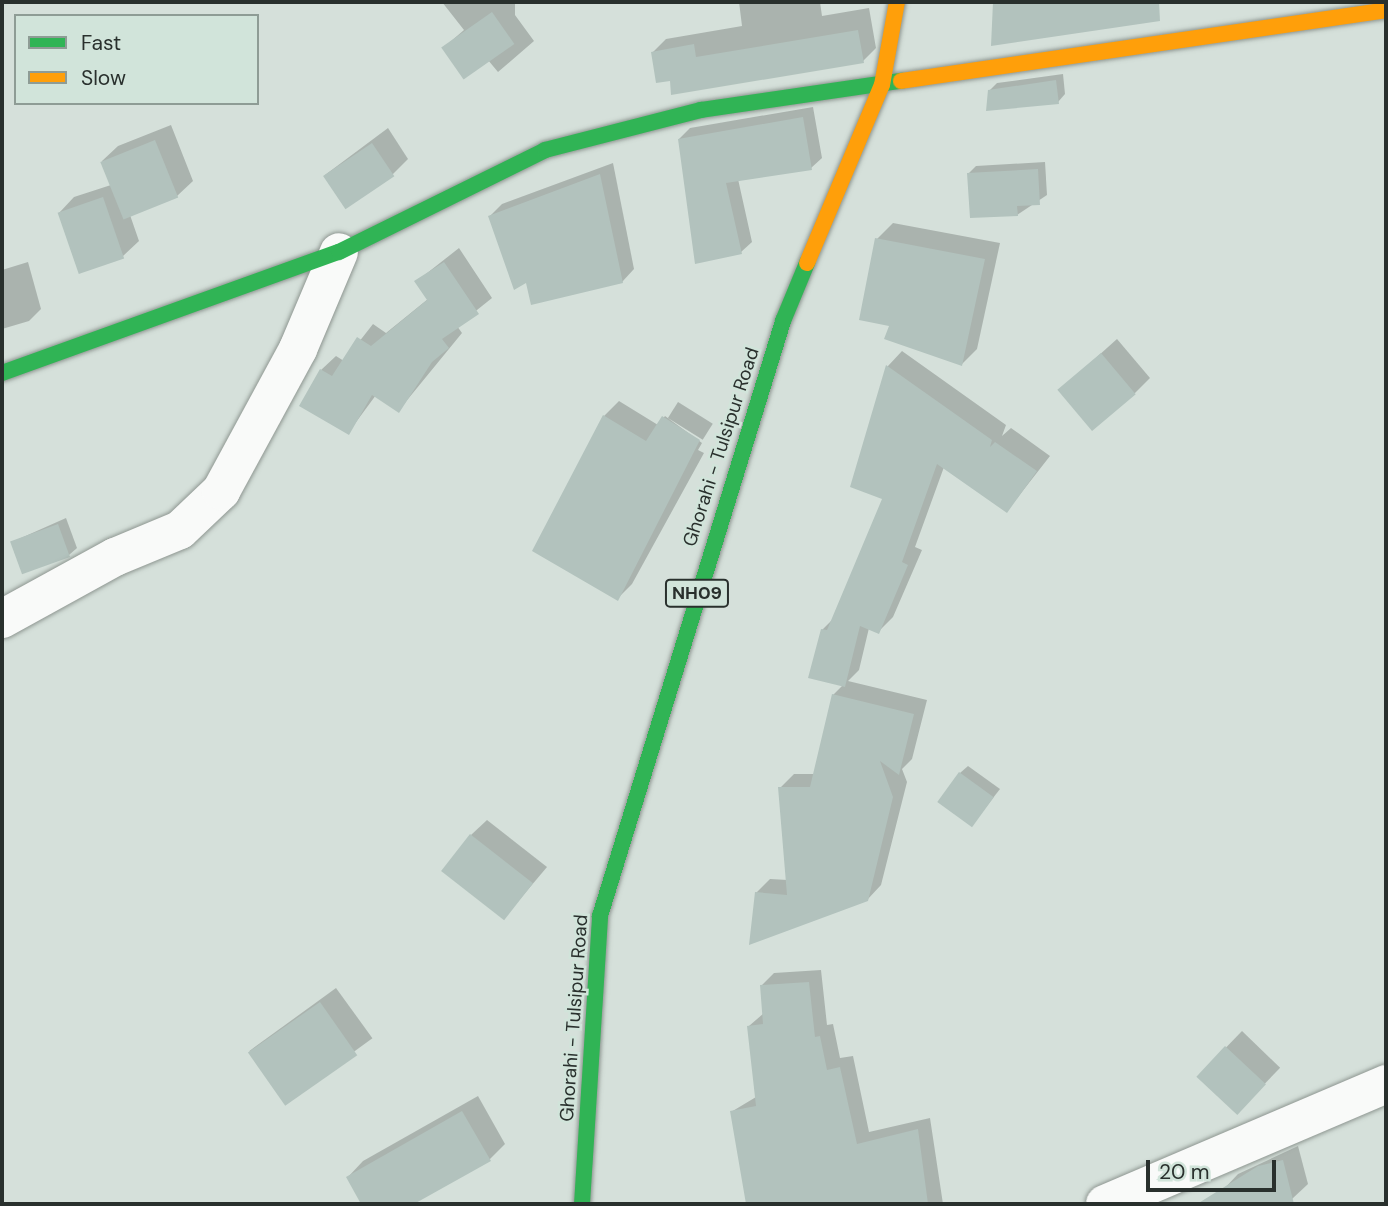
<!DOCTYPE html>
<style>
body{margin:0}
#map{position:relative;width:1388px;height:1206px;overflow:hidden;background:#d5e0da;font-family:"DM Sans",sans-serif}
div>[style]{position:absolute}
.shadow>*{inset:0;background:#0003;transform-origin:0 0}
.building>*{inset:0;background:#b2c2bd;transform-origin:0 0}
.roads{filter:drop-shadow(0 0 2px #8e9691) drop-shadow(0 0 2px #8e9691)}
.street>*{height:38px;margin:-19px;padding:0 19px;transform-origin:19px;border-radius:19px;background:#f9faf9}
.fast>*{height:16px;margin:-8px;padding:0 8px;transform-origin:8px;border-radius:8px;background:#30b455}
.slow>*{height:16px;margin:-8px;padding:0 8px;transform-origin:8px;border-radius:8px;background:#ff9f0a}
span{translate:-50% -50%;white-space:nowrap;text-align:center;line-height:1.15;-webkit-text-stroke:5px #d1e4da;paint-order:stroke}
.shield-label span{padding:2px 5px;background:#d1e4da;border:2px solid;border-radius:5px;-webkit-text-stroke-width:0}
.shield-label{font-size:18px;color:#29302d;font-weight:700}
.street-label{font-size:19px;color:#29302d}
.frame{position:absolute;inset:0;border:4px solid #29302d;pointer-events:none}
.legend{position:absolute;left:14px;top:14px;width:245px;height:91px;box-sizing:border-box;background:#d1e4da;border:2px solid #8e9c95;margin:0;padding:9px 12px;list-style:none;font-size:21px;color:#29302d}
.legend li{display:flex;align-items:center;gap:14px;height:35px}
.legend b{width:35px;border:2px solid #8e9c95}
.scale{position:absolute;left:1146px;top:1160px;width:130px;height:32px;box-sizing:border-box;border:4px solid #29302d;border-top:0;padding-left:9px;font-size:21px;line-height:24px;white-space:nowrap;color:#29302d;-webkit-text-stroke:5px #d1e4da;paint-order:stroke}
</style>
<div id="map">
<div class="shadow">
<i style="clip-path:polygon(442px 2px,515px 2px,515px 15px,534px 41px,498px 72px,488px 60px,443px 48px,464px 30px)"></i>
<i style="clip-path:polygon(739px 2px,820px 2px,822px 16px,869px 8px,876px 48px,863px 61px,671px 79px,653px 52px,666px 39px,742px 26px)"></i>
<i style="clip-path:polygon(997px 2px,1154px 2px,1154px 9px,993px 44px)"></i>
<i style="clip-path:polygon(1063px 74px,1065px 94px,1058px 102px,989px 91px,997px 83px)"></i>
<i style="clip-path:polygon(813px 107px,822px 158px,811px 168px,738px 179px,752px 242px,741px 252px,679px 139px,690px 128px)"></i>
<i style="clip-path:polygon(171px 125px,193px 181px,177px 196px,130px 215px,139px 241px,123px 256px,59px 213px,74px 197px,111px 185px,102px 161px,118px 146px)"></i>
<i style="clip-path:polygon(388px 128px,408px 159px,393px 174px,325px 175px)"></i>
<i style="clip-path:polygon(1045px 162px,1047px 195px,1017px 215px,969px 173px,976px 166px)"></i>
<i style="clip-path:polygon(613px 163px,634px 269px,622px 282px,527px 280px,490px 216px,502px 204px)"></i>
<i style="clip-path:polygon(893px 223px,1000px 243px,977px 349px,962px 364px,892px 325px,877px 239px)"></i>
<i style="clip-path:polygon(459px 248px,492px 298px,457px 326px,462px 333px,399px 410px,376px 395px,348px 433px,321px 370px,336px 356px,344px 361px,373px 324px,386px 333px,428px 299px,417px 281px)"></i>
<i style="clip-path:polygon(28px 262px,41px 309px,29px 321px,2px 329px,2px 270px)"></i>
<i style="clip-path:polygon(1117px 339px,1150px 378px,1135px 393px,1059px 391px)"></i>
<i style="clip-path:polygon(902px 351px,1006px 425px,1002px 436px,1011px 428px,1050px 456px,1007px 511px,944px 467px,915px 547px,922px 550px,893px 617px,879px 631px,869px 628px,859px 670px,848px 681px,927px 700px,912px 759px,902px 769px,907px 782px,881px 885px,867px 900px,751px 942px,756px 893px,770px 879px,788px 880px,780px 788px,794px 774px,815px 774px,833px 695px,843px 685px,822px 630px,835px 617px,885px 498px,852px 486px,888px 366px)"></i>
<i style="clip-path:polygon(619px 401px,658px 425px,665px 416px,702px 443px,698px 450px,704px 453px,632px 584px,617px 599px,604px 416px)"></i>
<i style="left:678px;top:402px;width:41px;height:19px;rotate:32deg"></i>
<i style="clip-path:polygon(66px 518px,77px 548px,69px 555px,12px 542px)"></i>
<i style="clip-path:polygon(968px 766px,1000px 789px,972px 825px,960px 773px)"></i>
<i style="clip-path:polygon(487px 820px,547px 867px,504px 918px,471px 835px)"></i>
<i style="clip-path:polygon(821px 970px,827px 1025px,833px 1024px,840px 1058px,853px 1056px,869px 1132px,930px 1118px,943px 1204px,787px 1204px,786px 1198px,748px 1204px,731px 1112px,756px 1097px,749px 1026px,764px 1013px,761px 986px,774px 973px)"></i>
<i style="left:336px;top:988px;width:62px;height:107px;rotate:54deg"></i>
<i style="left:1242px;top:1031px;width:53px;height:63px;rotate:44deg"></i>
<i style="clip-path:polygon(478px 1096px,505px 1144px,490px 1159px,411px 1204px,363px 1204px,348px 1177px,363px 1161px)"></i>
<i style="clip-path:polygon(1298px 1146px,1308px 1184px,1292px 1199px,1226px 1204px,1223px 1190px,1238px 1174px)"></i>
</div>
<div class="building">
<i style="clip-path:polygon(993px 2px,1159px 2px,1160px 21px,991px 46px)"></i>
<i style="left:492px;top:12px;width:39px;height:62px;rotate:55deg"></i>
<i style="clip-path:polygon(858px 30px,864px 63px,671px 95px,670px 81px,656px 83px,651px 52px,694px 44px,696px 57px)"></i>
<i style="clip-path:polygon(1056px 80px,1059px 104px,986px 111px,988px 90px)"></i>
<i style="clip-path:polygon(803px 117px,812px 170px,726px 183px,742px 254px,695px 264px,678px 139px)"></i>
<i style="left:155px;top:140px;width:62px;height:59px;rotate:68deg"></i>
<i style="left:372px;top:143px;width:40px;height:59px;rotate:56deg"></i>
<i style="clip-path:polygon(1038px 169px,1040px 205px,1017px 206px,1018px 216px,970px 218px,967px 173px)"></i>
<i style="clip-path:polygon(600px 174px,623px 283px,531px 305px,526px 283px,514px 290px,488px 216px)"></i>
<i style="left:103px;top:197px;width:65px;height:48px;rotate:71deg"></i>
<i style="clip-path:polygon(875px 238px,985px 259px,962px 366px,884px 339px,889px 326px,859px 320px)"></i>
<i style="clip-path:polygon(444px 262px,479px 314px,442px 339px,449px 348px,432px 362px,399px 413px,372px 395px,349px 435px,299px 406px,320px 369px,332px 376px,357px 337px,371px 346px,427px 300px,414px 281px)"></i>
<i style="left:1101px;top:353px;width:54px;height:57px;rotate:50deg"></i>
<i style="clip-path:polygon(886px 365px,992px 440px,990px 447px,995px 442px,1037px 471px,1007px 513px,937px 464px,902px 562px,908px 565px,879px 634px,860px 626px,845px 687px,808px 678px,821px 629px,827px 630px,882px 499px,850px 487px)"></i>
<i style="clip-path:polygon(603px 415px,646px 441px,662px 416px,700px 440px,618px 601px,532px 551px)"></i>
<i style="left:58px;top:524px;width:35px;height:51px;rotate:70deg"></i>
<i style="clip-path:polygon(832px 694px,914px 714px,899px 775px,880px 761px,893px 797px,868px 901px,749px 945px,755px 892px,787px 895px,778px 787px,810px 787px)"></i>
<i style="left:959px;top:772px;width:43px;height:37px;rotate:36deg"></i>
<i style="left:470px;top:834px;width:80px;height:47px;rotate:38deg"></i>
<i style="clip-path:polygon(809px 982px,815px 1037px,820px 1036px,827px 1070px,840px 1067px,857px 1144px,918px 1129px,928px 1204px,746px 1204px,730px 1111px,756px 1106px,747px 1026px,763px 1024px,760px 985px)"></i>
<i style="left:320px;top:1002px;width:65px;height:88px;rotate:55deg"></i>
<i style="left:1225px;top:1046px;width:56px;height:42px;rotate:43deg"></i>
<i style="clip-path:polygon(462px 1111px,491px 1161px,414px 1204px,361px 1204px,346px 1177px)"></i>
<i style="clip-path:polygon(1283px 1160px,1294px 1204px,1197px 1204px,1258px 1166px)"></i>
</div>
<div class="roads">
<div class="street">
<i style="left:2px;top:619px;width:129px;rotate:-28.8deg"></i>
<i style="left:115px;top:557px;width:70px;rotate:-22.6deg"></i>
<i style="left:180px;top:530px;width:57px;rotate:-43.6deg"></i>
<i style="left:221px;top:491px;width:162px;rotate:-61.5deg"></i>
<i style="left:298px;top:349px;width:105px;rotate:-67.1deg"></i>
<i style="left:1105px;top:1204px;width:306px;rotate:-23.1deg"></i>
</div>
<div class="fast">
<i style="left:2px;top:373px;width:358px;rotate:-19.8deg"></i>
<i style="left:339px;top:252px;width:230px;rotate:-26.3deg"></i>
<i style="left:545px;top:150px;width:161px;rotate:-14.4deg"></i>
<i style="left:701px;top:110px;width:202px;rotate:-8.3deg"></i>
<i style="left:582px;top:1204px;width:289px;rotate:-86.4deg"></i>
<i style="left:600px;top:916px;width:623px;rotate:-72.9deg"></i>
<i style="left:783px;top:321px;width:63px;rotate:-67.5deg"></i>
</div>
<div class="slow">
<i style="left:901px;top:81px;width:490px;rotate:-8.3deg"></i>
<i style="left:807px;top:263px;width:193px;rotate:-67.2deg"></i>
<i style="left:882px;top:85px;width:84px;rotate:-79.8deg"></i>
</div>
</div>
<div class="shield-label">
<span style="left:697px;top:593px">NH09</span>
</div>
<div class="street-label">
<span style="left:721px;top:447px;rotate:-72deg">Ghorahi - Tulsipur Road</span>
<span style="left:574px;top:1018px;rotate:-86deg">Ghorahi - Tulsipur Road</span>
</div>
<div class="frame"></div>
<ul class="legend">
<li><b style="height:9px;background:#30b455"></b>Fast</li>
<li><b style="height:9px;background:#ff9f0a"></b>Slow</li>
</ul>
<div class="scale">20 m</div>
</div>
